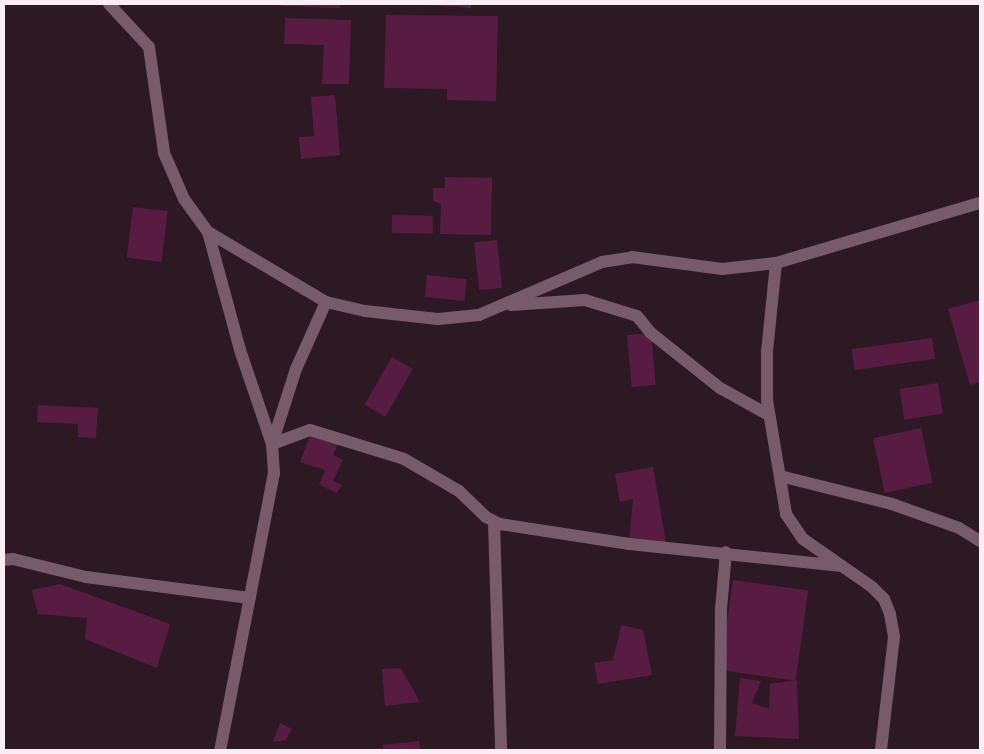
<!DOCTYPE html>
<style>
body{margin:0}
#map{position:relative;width:984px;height:754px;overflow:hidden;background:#2c1924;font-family:"Archivo Narrow",sans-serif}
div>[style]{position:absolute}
.building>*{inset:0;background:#581c43;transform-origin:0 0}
.street>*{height:12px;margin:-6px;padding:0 6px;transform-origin:6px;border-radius:6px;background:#785b6b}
span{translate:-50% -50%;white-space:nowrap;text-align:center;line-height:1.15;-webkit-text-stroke:4px #22101b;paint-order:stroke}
.frame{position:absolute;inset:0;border:5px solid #fbedf4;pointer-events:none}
</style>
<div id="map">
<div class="building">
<i style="clip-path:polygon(281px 4px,340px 4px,340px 8px,281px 6px)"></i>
<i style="clip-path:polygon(413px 4px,471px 4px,471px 8px)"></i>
<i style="clip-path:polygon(386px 15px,498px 16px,496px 101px,447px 100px,447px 89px,384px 88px)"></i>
<i style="clip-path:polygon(285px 18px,351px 20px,349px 84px,322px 84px,324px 45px,284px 44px)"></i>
<i style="clip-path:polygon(335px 95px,340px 155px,301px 159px,299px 137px,314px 136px,311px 97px)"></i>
<i style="clip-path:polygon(445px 177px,492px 178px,491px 235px,440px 234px,441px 204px,433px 201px,433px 188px,445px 188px)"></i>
<i style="left:133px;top:207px;width:35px;height:51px;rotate:7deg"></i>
<i style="left:392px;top:215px;width:41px;height:18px;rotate:1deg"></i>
<i style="left:497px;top:240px;width:48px;height:23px;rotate:84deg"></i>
<i style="left:427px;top:275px;width:40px;height:22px;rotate:6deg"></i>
<i style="clip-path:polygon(980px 300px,980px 382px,970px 385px,948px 309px)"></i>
<i style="left:651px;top:333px;width:52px;height:24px;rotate:85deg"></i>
<i style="left:932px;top:338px;width:21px;height:81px;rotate:82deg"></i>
<i style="left:392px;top:357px;width:24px;height:55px;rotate:30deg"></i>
<i style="left:938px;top:383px;width:31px;height:39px;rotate:81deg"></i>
<i style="clip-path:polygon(38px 405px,98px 408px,96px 438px,78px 437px,78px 424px,37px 422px)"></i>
<i style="left:921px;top:428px;width:56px;height:49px;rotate:78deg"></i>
<i style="clip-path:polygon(310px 436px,338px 444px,333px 455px,343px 460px,333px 481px,342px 485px,337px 493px,319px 485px,325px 470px,300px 462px)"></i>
<i style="clip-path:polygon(653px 467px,667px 548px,629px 544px,633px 499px,620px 502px,615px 474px)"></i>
<i style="left:733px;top:580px;width:76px;height:91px;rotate:8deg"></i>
<i style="clip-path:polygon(60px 584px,170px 624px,157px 668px,85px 639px,87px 618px,38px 614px,32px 590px)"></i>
<i style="clip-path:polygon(621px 625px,643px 630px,652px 675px,598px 684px,594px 663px,613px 660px)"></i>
<i style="clip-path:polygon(401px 668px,420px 702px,385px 706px,382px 669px)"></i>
<i style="clip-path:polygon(740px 678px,761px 681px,752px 703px,769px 709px,770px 684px,797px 680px,799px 739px,735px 736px)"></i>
<i style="clip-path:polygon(280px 723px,292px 729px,286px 740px,273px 742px)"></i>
<i style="clip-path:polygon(419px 741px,420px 750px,383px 750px,383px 745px)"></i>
</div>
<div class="street">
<i style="left:109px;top:4px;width:59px;rotate:47.1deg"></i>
<i style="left:149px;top:47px;width:107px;rotate:81.9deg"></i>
<i style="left:164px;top:153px;width:50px;rotate:66.5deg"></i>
<i style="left:184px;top:199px;width:41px;rotate:54deg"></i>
<i style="left:208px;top:232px;width:137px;rotate:30.7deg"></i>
<i style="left:326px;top:302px;width:40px;rotate:13deg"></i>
<i style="left:365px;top:311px;width:73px;rotate:6.3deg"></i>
<i style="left:438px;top:319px;width:41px;rotate:-5.6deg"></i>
<i style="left:479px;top:315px;width:134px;rotate:-23.3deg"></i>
<i style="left:602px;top:262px;width:30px;rotate:-9deg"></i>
<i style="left:632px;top:257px;width:91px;rotate:7.6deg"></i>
<i style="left:722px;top:269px;width:54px;rotate:-6.3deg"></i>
<i style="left:776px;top:263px;width:213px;rotate:-16.4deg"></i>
<i style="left:208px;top:232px;width:122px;rotate:74.8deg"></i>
<i style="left:240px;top:350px;width:99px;rotate:71.2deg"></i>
<i style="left:272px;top:444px;width:29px;rotate:86deg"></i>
<i style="left:274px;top:473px;width:282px;rotate:101deg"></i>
<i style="left:776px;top:263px;width:88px;rotate:95.8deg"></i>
<i style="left:767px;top:351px;width:49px;rotate:90deg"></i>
<i style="left:767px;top:400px;width:116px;rotate:80.5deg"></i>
<i style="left:786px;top:514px;width:30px;rotate:56deg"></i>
<i style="left:803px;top:539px;width:84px;rotate:34.8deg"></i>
<i style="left:872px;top:587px;width:17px;rotate:45deg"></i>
<i style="left:884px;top:599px;width:16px;rotate:68deg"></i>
<i style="left:890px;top:614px;width:23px;rotate:80deg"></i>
<i style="left:894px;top:637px;width:114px;rotate:96.6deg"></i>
<i style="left:511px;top:305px;width:74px;rotate:-3.9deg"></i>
<i style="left:585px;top:300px;width:54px;rotate:17.1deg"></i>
<i style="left:637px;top:316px;width:22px;rotate:51deg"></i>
<i style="left:651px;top:333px;width:88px;rotate:38.6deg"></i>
<i style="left:720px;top:388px;width:56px;rotate:28.9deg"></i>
<i style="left:272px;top:444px;width:40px;rotate:-20.2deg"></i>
<i style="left:310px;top:430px;width:98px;rotate:17.1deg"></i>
<i style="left:404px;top:459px;width:64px;rotate:30.2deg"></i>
<i style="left:459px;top:491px;width:37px;rotate:44deg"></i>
<i style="left:486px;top:517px;width:16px;rotate:27deg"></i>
<i style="left:500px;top:524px;width:131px;rotate:8.8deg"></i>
<i style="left:629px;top:544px;width:214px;rotate:5.9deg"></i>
<i style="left:272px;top:444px;width:79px;rotate:-72.3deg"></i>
<i style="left:296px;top:369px;width:73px;rotate:-65.9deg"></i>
<i style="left:780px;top:476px;width:115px;rotate:14deg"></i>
<i style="left:892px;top:504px;width:71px;rotate:19.7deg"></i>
<i style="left:959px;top:528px;width:25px;rotate:32deg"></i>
<i style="left:494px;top:523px;width:227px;rotate:88.2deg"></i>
<i style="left:4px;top:560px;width:9px;rotate:-6deg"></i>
<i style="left:13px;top:559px;width:75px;rotate:13.9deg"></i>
<i style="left:86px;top:577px;width:165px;rotate:7.3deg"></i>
<i style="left:720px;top:750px;width:141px;rotate:-89.6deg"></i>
<i style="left:721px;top:609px;width:57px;rotate:-85deg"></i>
</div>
<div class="frame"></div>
</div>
